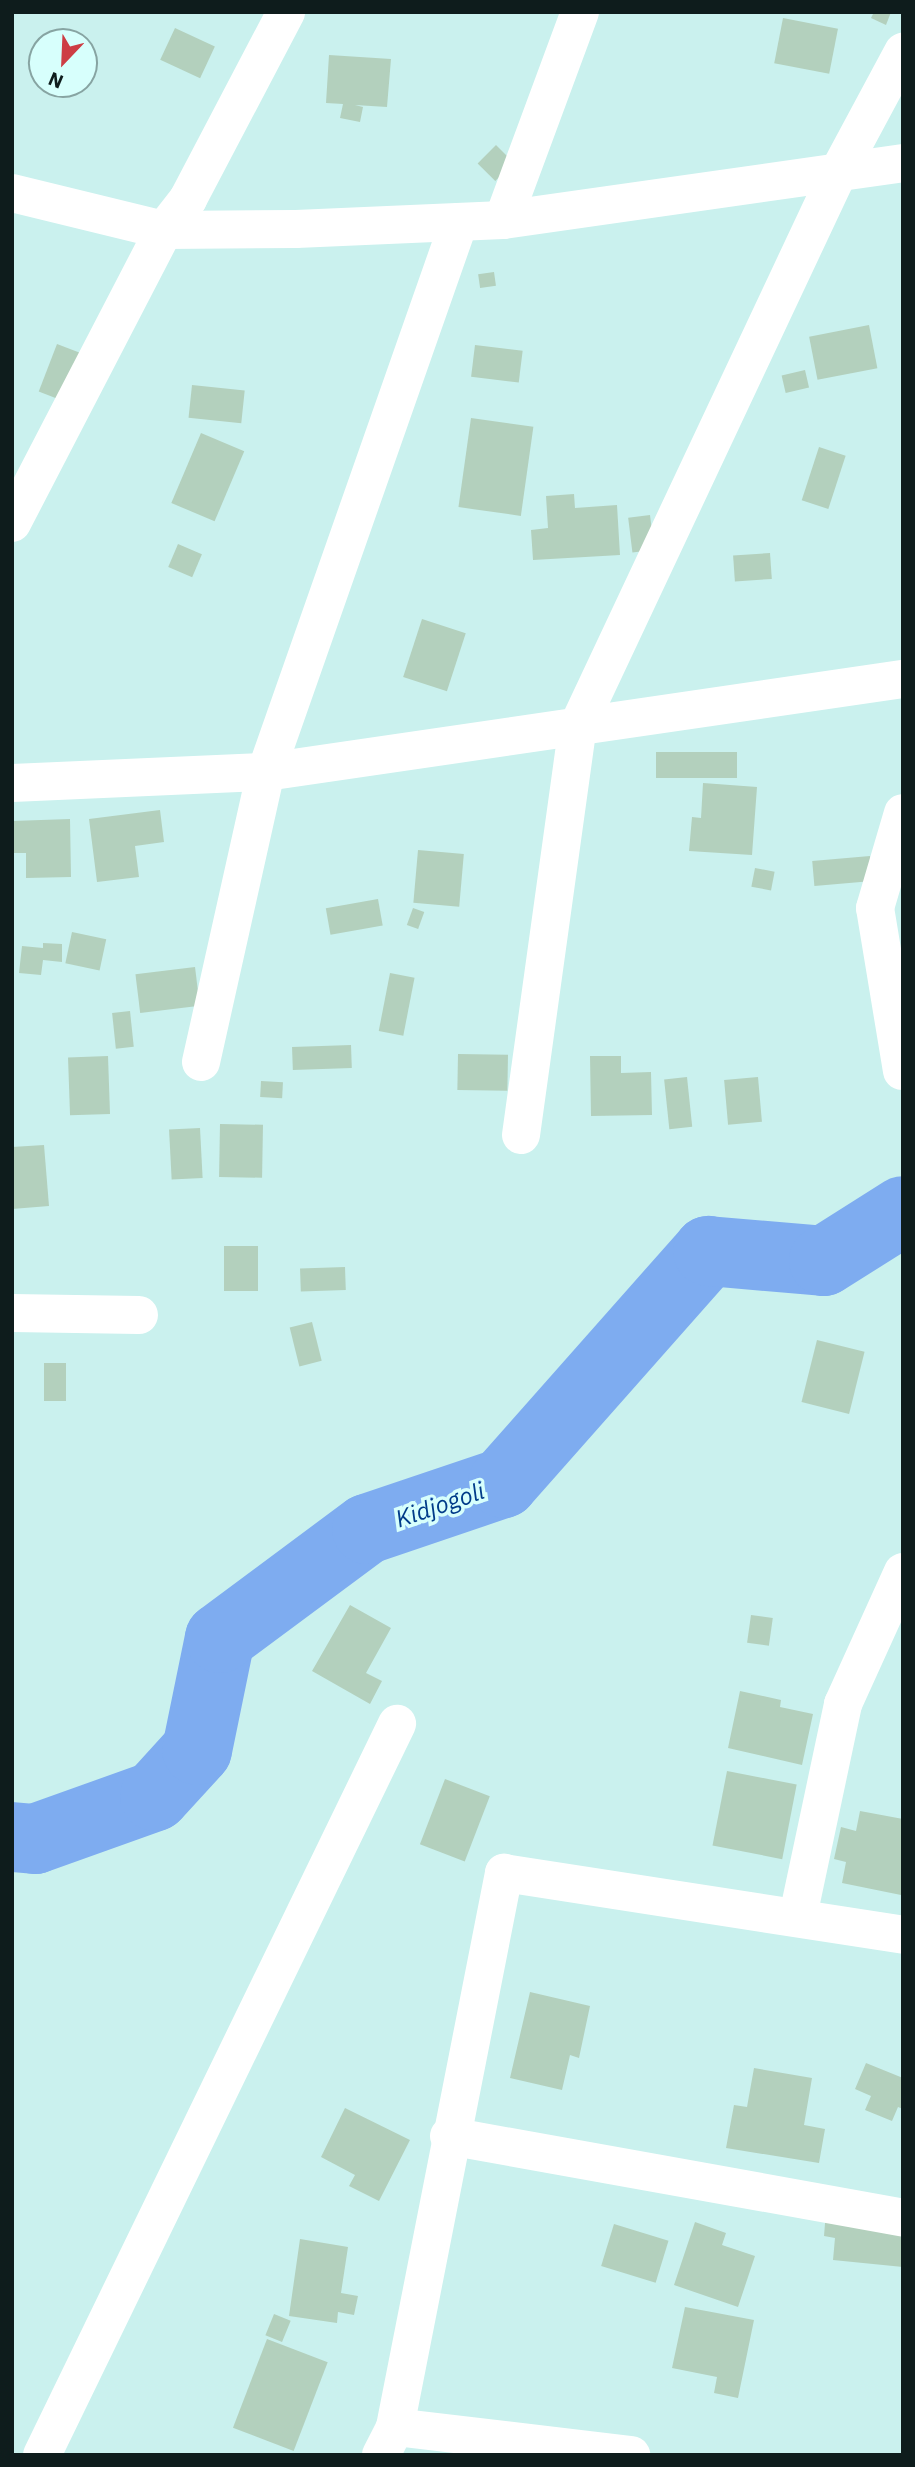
<!DOCTYPE html>
<style>
body{margin:0}
#map{position:relative;width:915px;height:2467px;overflow:hidden;background:#caf1ee;font-family:"IBM Plex Sans",sans-serif}
div>[style]{position:absolute}
.river>*{height:70px;margin:-35px;padding:0 35px;transform-origin:35px;border-radius:35px;background:#7eacf0}
.building>*{inset:0;background:#b3d0bd;transform-origin:0 0}
.minor>*{height:38px;margin:-19px;padding:0 19px;transform-origin:19px;border-radius:19px;background:#fff}
.tertiary>*{height:38px;margin:-19px;padding:0 19px;transform-origin:19px;border-radius:19px;background:#fff}
span{translate:-50% -50%;white-space:nowrap;text-align:center;line-height:1.15;-webkit-text-stroke:7px #d7fffc;paint-order:stroke}
.water-label{font-size:24px;color:#003c89;font-style:italic}
.frame{position:absolute;inset:0;border:14px solid #0e1c1c;pointer-events:none}
.north{position:absolute;left:28px;top:28px;width:70px;height:70px;box-sizing:border-box;background:#d7fffc;border:2px solid #87a4a2;border-radius:50%;rotate:203deg;font-size:19px;font-weight:700;line-height:28px;text-align:center;color:#0e1c1c}
.north::after{content:'';display:block;margin:auto;width:24px;height:32px;background:#cd3d44;clip-path:polygon(50% 0,100% 100%,50% 72%,0 100%)}
</style>
<div id="map">
<div class="river">
<i style="left:12px;top:1837px;width:23px;rotate:5deg"></i>
<i style="left:35px;top:1839px;width:127px;rotate:-19.7deg"></i>
<i style="left:155px;top:1796px;width:62px;rotate:-47.6deg"></i>
<i style="left:197px;top:1750px;width:114px;rotate:-78.4deg"></i>
<i style="left:220px;top:1638px;width:183px;rotate:-36.6deg"></i>
<i style="left:367px;top:1529px;width:144px;rotate:-18.7deg"></i>
<i style="left:503px;top:1483px;width:310px;rotate:-48.5deg"></i>
<i style="left:708px;top:1251px;width:116px;rotate:4.9deg"></i>
<i style="left:824px;top:1261px;width:93px;rotate:-32.3deg"></i>
</div>
<div class="building">
<i style="clip-path:polygon(874px 12px,891px 12px,886px 25px,871px 18px)"></i>
<i style="left:783px;top:18px;width:56px;height:46px;rotate:11deg"></i>
<i style="left:175px;top:28px;width:44px;height:35px;rotate:25deg"></i>
<i style="clip-path:polygon(329px 55px,391px 59px,387px 107px,355px 105px,363px 107px,360px 122px,340px 118px,343px 104px,326px 103px)"></i>
<i style="left:496px;top:145px;width:25px;height:26px;rotate:45deg"></i>
<i style="left:494px;top:272px;width:14px;height:16px;rotate:82deg"></i>
<i style="left:869px;top:325px;width:44px;height:61px;rotate:79deg"></i>
<i style="left:57px;top:344px;width:42px;height:51px;rotate:21deg"></i>
<i style="left:475px;top:345px;width:48px;height:32px;rotate:7deg"></i>
<i style="left:805px;top:370px;width:18px;height:24px;rotate:77deg"></i>
<i style="left:192px;top:385px;width:53px;height:33px;rotate:6deg"></i>
<i style="left:471px;top:418px;width:63px;height:90px;rotate:8deg"></i>
<i style="left:201px;top:433px;width:47px;height:76px;rotate:23deg"></i>
<i style="left:819px;top:447px;width:28px;height:56px;rotate:18deg"></i>
<i style="clip-path:polygon(574px 494px,575px 508px,617px 505px,620px 555px,533px 560px,531px 530px,548px 528px,546px 496px)"></i>
<i style="left:650px;top:515px;width:35px;height:22px;rotate:83deg"></i>
<i style="left:178px;top:544px;width:26px;height:25px;rotate:23deg"></i>
<i style="left:770px;top:553px;width:26px;height:37px;rotate:86deg"></i>
<i style="left:422px;top:619px;width:46px;height:61px;rotate:18deg"></i>
<i style="left:737px;top:752px;width:26px;height:81px;rotate:90deg"></i>
<i style="clip-path:polygon(703px 783px,757px 787px,752px 855px,689px 851px,692px 817px,701px 818px)"></i>
<i style="clip-path:polygon(160px 810px,164px 842px,135px 846px,139px 877px,97px 882px,89px 819px)"></i>
<i style="clip-path:polygon(70px 819px,71px 877px,26px 878px,26px 853px,12px 853px,12px 821px)"></i>
<i style="left:418px;top:850px;width:46px;height:53px;rotate:5deg"></i>
<i style="left:870px;top:856px;width:25px;height:58px;rotate:85deg"></i>
<i style="left:755px;top:868px;width:20px;height:19px;rotate:11deg"></i>
<i style="left:378px;top:899px;width:27px;height:53px;rotate:80deg"></i>
<i style="left:413px;top:908px;width:12px;height:18px;rotate:20deg"></i>
<i style="left:72px;top:932px;width:35px;height:32px;rotate:12deg"></i>
<i style="clip-path:polygon(43px 943px,62px 944px,62px 962px,43px 960px,41px 975px,19px 973px,22px 946px,43px 948px)"></i>
<i style="left:195px;top:967px;width:39px;height:60px;rotate:83deg"></i>
<i style="left:390px;top:973px;width:25px;height:59px;rotate:11deg"></i>
<i style="left:130px;top:1011px;width:36px;height:18px;rotate:84deg"></i>
<i style="left:351px;top:1045px;width:23px;height:59px;rotate:88deg"></i>
<i style="left:458px;top:1054px;width:50px;height:36px;rotate:1deg"></i>
<i style="left:108px;top:1056px;width:58px;height:40px;rotate:88deg"></i>
<i style="clip-path:polygon(590px 1056px,621px 1056px,621px 1073px,651px 1072px,652px 1115px,591px 1116px)"></i>
<i style="left:687px;top:1077px;width:50px;height:23px;rotate:84deg"></i>
<i style="left:758px;top:1077px;width:45px;height:34px;rotate:85deg"></i>
<i style="left:261px;top:1081px;width:22px;height:16px;rotate:3deg"></i>
<i style="left:220px;top:1124px;width:43px;height:53px;rotate:1deg"></i>
<i style="left:200px;top:1128px;width:50px;height:31px;rotate:87deg"></i>
<i style="clip-path:polygon(44px 1145px,49px 1206px,12px 1209px,12px 1147px)"></i>
<i style="left:224px;top:1246px;width:34px;height:45px"></i>
<i style="left:345px;top:1267px;width:23px;height:45px;rotate:88deg"></i>
<i style="left:312px;top:1322px;width:40px;height:23px;rotate:76deg"></i>
<i style="left:817px;top:1340px;width:49px;height:64px;rotate:14deg"></i>
<i style="left:44px;top:1363px;width:22px;height:38px"></i>
<i style="clip-path:polygon(350px 1605px,391px 1628px,366px 1673px,382px 1681px,370px 1704px,312px 1671px)"></i>
<i style="left:751px;top:1615px;width:22px;height:28px;rotate:8deg"></i>
<i style="clip-path:polygon(740px 1691px,781px 1700px,780px 1707px,813px 1714px,802px 1765px,728px 1748px)"></i>
<i style="left:727px;top:1771px;width:71px;height:76px;rotate:11deg"></i>
<i style="left:445px;top:1779px;width:48px;height:70px;rotate:21deg"></i>
<i style="clip-path:polygon(860px 1811px,903px 1819px,901px 1895px,842px 1883px,846px 1862px,834px 1859px,841px 1827px,856px 1831px)"></i>
<i style="clip-path:polygon(530px 1992px,590px 2006px,579px 2058px,570px 2055px,562px 2090px,510px 2078px)"></i>
<i style="clip-path:polygon(866px 2063px,903px 2078px,903px 2109px,898px 2107px,892px 2121px,865px 2110px,871px 2096px,855px 2089px)"></i>
<i style="clip-path:polygon(754px 2068px,812px 2078px,804px 2125px,825px 2129px,819px 2163px,726px 2148px,734px 2105px,747px 2107px)"></i>
<i style="clip-path:polygon(345px 2108px,410px 2140px,379px 2201px,349px 2186px,355px 2175px,321px 2157px)"></i>
<i style="clip-path:polygon(826px 2211px,903px 2220px,903px 2267px,833px 2260px,835px 2238px,824px 2236px)"></i>
<i style="clip-path:polygon(695px 2222px,726px 2233px,722px 2245px,755px 2256px,738px 2307px,674px 2285px)"></i>
<i style="left:614px;top:2224px;width:57px;height:44px;rotate:17deg"></i>
<i style="clip-path:polygon(300px 2239px,348px 2247px,341px 2293px,358px 2296px,354px 2315px,338px 2312px,337px 2323px,289px 2316px)"></i>
<i style="clip-path:polygon(685px 2307px,754px 2320px,738px 2398px,714px 2393px,717px 2377px,672px 2368px)"></i>
<i style="left:274px;top:2314px;width:18px;height:23px;rotate:22deg"></i>
<i style="left:267px;top:2339px;width:65px;height:95px;rotate:21deg"></i>
</div>
<div class="minor">
<i style="left:503px;top:220px;width:222px;rotate:-69.7deg"></i>
<i style="left:12px;top:523px;width:330px;rotate:-62.6deg"></i>
<i style="left:164px;top:230px;width:39px;rotate:-52deg"></i>
<i style="left:188px;top:199px;width:211px;rotate:-62.3deg"></i>
<i style="left:12px;top:783px;width:254px;rotate:-2.5deg"></i>
<i style="left:266px;top:772px;width:644px;rotate:-8.31deg"></i>
<i style="left:201px;top:1062px;width:297px;rotate:-77.4deg"></i>
<i style="left:266px;top:772px;width:583px;rotate:-70.66deg"></i>
<i style="left:902px;top:1071px;width:165px;rotate:-99.4deg"></i>
<i style="left:875px;top:908px;width:99px;rotate:-73.6deg"></i>
<i style="left:521px;top:1135px;width:413px;rotate:-82.1deg"></i>
<i style="left:578px;top:726px;width:609px;rotate:-64.82deg"></i>
<i style="left:837px;top:175px;width:140px;rotate:-61.8deg"></i>
<i style="left:12px;top:1313px;width:127px;rotate:0.9deg"></i>
<i style="left:798px;top:1916px;width:217px;rotate:-78deg"></i>
<i style="left:843px;top:1704px;width:145px;rotate:-65.6deg"></i>
<i style="left:449px;top:2136px;width:461px;rotate:10.2deg"></i>
<i style="left:395px;top:2427px;width:565px;rotate:-78.87deg"></i>
<i style="left:504px;top:1873px;width:404px;rotate:8.8deg"></i>
<i style="left:42px;top:2455px;width:813px;rotate:-64.1deg"></i>
<i style="left:381px;top:2455px;width:31px;rotate:-63deg"></i>
<i style="left:395px;top:2427px;width:238px;rotate:6.8deg"></i>
</div>
<div class="tertiary">
<i style="left:12px;top:193px;width:156px;rotate:13.7deg"></i>
<i style="left:164px;top:230px;width:132px;rotate:-0.4deg"></i>
<i style="left:296px;top:229px;width:207px;rotate:-2.5deg"></i>
<i style="left:503px;top:220px;width:404px;rotate:-8.1deg"></i>
</div>
<div class="water-label">
<span style="left:440px;top:1505px;rotate:-19deg">Kidjogoli</span>
</div>
<div class="frame"></div>
<div class="north">N</div>
</div>
